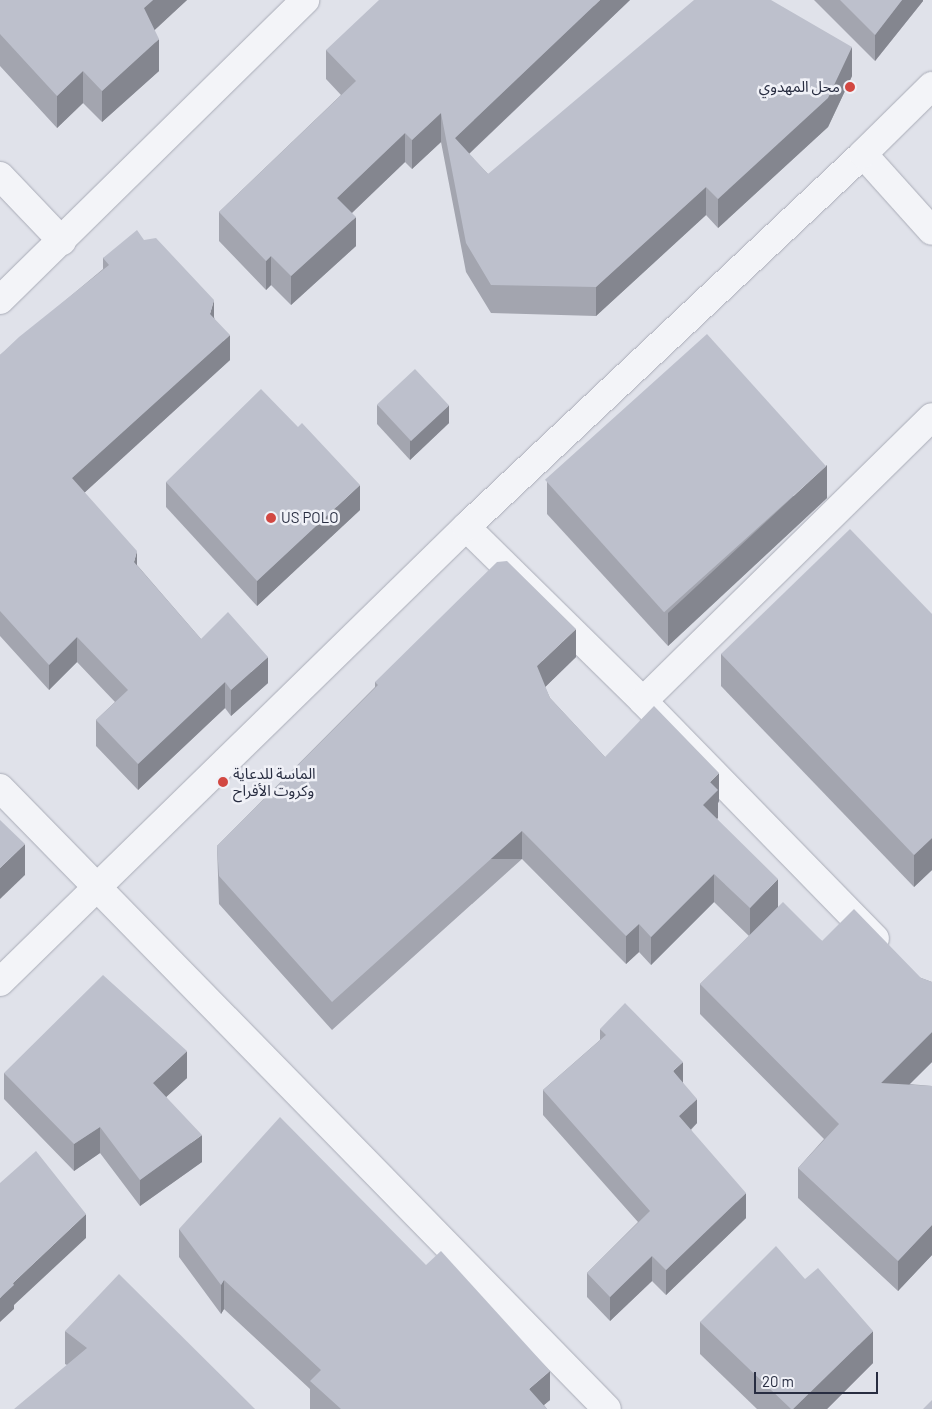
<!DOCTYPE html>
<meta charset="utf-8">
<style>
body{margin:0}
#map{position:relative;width:932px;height:1409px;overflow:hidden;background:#e0e2ea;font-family:Barlow,"Noto Sans Arabic",sans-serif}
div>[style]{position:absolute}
.roads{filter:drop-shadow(0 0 1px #a9acb7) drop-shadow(0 0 1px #a9acb7)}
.street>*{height:28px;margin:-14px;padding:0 14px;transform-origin:14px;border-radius:14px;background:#f3f4f8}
.wall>*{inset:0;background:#a3a5af}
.shaded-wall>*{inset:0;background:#84868f;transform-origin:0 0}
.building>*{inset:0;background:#bdc0cc;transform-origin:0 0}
.dots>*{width:14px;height:14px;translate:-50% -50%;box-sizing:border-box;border:2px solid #f0f1f7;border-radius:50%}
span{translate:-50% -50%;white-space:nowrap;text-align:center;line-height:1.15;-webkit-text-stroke:5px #f0f1f7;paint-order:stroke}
.poi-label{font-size:15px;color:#282d41}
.right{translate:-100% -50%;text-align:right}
.left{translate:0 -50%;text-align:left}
.scale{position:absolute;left:754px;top:1372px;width:124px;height:22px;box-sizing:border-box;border:2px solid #282d41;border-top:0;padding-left:6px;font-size:15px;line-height:18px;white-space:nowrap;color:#282d41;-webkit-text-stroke:4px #f0f1f7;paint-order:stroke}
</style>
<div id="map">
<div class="roads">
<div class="street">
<i style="left:863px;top:154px;width:103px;rotate:48.1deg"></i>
<i style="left:0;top:176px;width:90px;rotate:46.4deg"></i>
<i style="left:0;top:300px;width:428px;rotate:-44.5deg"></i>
<i style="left:466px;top:527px;width:248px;rotate:44.5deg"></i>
<i style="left:643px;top:701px;width:332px;rotate:45.7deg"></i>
<i style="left:643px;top:701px;width:405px;rotate:-44.5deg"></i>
<i style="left:0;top:788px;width:868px;rotate:45.65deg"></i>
<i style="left:0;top:982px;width:651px;rotate:-44.32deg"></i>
<i style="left:466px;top:527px;width:545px;rotate:-43.21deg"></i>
<i style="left:863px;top:154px;width:97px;rotate:-44.6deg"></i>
</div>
</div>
<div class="wall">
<i style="clip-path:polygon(0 0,187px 0,154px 30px,159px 71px,102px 122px,83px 103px,57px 128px,0 66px)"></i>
<i style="clip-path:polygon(630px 0,469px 154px,488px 174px,852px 76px,828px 127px,718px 228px,706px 215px,596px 316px,491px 313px,466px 272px,441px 142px,412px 169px,405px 162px,352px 213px,356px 246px,291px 305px,271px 285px,266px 290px,219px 241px,219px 212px,341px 95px,326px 79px,326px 50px)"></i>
<i style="clip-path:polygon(814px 0,923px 0,923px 1px,875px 61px)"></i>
<i style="clip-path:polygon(144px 240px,214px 317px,230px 360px,84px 493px,137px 565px,201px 639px,268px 683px,231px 716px,225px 708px,138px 790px,96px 746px,96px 720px,115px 702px,77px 662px,49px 690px,0 636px,0 355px,103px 269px,103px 258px)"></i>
<i style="clip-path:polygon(377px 405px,449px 423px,410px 460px,377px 424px)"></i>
<i style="clip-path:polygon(166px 482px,360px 510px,257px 606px,166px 507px)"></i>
<i style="clip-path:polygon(547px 482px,827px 498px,668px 646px,547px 514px)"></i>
<i style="clip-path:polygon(932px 614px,932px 870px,914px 887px,721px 686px,721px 654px)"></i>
<i style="clip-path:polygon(576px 657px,545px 687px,550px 698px,605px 757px,719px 801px,718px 803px,717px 819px,778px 907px,822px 941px,932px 982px,932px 1062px,909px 1084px,932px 1086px,932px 1255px,898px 1291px,798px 1198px,798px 1168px,824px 1139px,700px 1014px,700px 984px,749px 936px,714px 902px,651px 965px,639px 952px,626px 964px,522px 859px,332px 1030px,219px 904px,217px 846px,375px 687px,375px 682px)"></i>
<i style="clip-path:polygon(600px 1029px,683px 1083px,697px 1123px,691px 1130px,746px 1218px,666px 1295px,652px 1281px,610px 1321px,587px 1297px,587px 1273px,638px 1222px,543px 1115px,543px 1090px,600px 1040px)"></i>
<i style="clip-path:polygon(4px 1073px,187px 1078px,166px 1097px,202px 1162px,140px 1206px,100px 1153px,74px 1171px,4px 1099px)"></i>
<i style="clip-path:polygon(179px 1229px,550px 1400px,544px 1405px,547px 1409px,310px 1409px,310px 1389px,224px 1309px,221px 1314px,179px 1257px)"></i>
<i style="clip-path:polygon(805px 1279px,873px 1363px,827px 1409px,757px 1409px,700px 1354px,700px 1322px)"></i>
<i style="clip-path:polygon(65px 1331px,255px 1409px,67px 1365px,65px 1364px)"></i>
</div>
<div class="shaded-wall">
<i style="clip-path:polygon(153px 0,187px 0,144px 40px,144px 8px)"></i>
<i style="clip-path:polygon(600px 0,630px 0,455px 167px,455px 138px)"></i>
<i style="clip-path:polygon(902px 0,923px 0,923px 1px,875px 61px,875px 35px)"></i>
<i style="clip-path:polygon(159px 39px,159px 71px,102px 122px,102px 91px)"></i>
<i style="clip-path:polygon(852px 47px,852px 76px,828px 127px,718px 228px,718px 199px)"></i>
<i style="clip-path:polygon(83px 71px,83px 103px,57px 128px,57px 96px)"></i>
<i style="clip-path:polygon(441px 113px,441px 142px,412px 169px,412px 140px)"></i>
<i style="clip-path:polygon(405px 133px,405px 162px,337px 227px,337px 198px)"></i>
<i style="clip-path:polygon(706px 187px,706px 215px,596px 316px,596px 287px)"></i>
<i style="clip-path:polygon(356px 217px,356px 246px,291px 305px,291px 276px)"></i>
<i style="clip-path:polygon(271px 256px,271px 285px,266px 290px,266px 261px)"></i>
<i style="clip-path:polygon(214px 300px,214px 326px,210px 314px)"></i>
<i style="clip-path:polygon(230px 335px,230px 360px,72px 504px,72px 478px)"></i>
<i style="clip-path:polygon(449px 405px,449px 423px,410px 460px,410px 441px)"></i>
<i style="clip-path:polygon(827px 465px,827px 498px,668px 646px,668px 613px)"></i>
<i style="clip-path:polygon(360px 485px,360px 510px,257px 606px,257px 581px)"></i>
<i style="clip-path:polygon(137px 551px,137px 576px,134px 562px)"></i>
<i style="clip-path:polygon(576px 629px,576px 657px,537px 695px,537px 666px)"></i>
<i style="clip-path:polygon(77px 637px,77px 662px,49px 690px,49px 665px)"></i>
<i style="clip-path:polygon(268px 657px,268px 683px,231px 716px,231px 690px)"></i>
<i style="clip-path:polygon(225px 682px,225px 708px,138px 790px,138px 764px)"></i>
<i style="clip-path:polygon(719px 773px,719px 801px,718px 803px,718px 818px,703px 833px,703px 805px,710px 782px)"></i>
<i style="left:522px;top:831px;width:28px;height:256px;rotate:90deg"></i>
<i style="clip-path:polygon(932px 838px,932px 870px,914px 887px,914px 855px)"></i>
<i style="clip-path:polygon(25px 844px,25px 875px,0 899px,0 868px)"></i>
<i style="clip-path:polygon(714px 874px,714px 902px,651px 965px,651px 937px)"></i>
<i style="clip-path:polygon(778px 879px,778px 907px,750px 936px,750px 908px)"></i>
<i style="clip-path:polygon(639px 924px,639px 952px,626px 964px,626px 936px)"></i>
<i style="clip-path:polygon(932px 1032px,932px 1062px,881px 1113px,881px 1083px)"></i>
<i style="clip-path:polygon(187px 1051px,187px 1078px,153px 1109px,153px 1083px)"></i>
<i style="clip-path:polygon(683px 1062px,683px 1086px,673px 1071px)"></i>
<i style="clip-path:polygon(697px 1099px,697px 1123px,679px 1141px,679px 1116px)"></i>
<i style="clip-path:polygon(100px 1127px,100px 1153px,74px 1171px,74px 1144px)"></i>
<i style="clip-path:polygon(202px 1135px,202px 1162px,140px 1206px,140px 1180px)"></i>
<i style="clip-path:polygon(746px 1193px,746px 1218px,666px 1295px,666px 1270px)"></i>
<i style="clip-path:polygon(86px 1214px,86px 1238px,14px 1305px,14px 1309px,0 1322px,0 1298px,13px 1283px)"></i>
<i style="clip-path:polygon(932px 1225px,932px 1255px,898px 1291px,898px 1261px)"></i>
<i style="clip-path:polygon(652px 1256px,652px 1281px,610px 1321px,610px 1297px)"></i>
<i style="clip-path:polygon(224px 1280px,224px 1309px,221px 1314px,221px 1285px)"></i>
<i style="clip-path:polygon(873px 1331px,873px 1363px,827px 1409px,793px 1409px)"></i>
<i style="clip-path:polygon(550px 1371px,550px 1400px,539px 1409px,529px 1389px)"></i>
</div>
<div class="building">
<i style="clip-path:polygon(0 0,153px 0,144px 8px,159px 39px,102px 91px,83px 71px,57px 96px,0 34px)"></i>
<i style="clip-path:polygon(379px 0,600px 0,455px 138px,488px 174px,694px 0,771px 0,852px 47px,828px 98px,718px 199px,706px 187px,596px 287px,491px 285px,466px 243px,441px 113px,412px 140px,405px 133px,337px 198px,356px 217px,291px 276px,271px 256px,266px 261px,219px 212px,356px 81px,326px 50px)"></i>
<i style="clip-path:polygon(840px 0,902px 0,875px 35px)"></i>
<i style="clip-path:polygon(137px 230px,144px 240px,156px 238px,214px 300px,210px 314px,230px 335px,72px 478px,137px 551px,134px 562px,201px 639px,228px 612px,268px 657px,231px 690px,225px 682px,138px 764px,96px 720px,128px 690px,77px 637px,49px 665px,0 611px,0 355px,19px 337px,109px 265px,103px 258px)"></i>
<i style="left:707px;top:334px;width:178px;height:218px;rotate:48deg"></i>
<i style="left:415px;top:369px;width:50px;height:52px;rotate:47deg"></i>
<i style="clip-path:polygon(261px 389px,298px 427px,302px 423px,360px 485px,257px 581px,166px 482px)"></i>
<i style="clip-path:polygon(850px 529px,932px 614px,932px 838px,914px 855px,721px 654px)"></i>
<i style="clip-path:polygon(507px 561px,576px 629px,537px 666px,550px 698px,605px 757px,654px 706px,719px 773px,710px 782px,718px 790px,703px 805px,778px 879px,750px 908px,714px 874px,651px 937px,639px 924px,626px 936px,522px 831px,332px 1002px,219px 876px,217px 846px,378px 685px,375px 682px,497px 562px)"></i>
<i style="clip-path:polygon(0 820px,25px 844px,0 868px)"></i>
<i style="clip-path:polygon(783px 902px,822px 941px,854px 909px,921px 978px,932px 982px,932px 1032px,881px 1083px,932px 1086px,932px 1225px,898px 1261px,798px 1168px,839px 1124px,700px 984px)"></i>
<i style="clip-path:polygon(103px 975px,187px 1051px,153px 1083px,202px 1135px,140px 1180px,100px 1127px,74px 1144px,4px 1073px)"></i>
<i style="clip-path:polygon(625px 1003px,683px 1062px,673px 1071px,697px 1099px,679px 1116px,746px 1193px,666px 1270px,652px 1256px,610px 1297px,587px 1273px,650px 1211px,543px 1090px,606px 1035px,600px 1029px)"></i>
<i style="clip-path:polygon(280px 1117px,426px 1265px,441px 1251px,550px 1371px,529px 1389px,547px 1409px,341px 1409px,310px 1381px,321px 1370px,224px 1280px,221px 1285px,179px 1229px)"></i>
<i style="clip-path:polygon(36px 1151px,86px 1214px,13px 1283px,14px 1285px,0 1298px,0 1183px)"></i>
<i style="clip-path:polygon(776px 1246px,805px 1279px,818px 1268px,873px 1331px,793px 1409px,791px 1409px,700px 1322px)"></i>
<i style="clip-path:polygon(119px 1274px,255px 1409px,14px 1409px,87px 1348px,65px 1331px)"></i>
<i style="clip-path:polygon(932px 1400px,932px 1409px,923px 1409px)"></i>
</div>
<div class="dots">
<i style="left:850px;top:87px;background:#d24842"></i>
<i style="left:271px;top:518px;background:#d24842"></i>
<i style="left:223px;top:782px;background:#d24842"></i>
</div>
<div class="poi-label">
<span class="right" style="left:840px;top:87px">محل المهدوي</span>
<span class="left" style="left:281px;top:518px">US POLO</span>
<span class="left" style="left:233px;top:782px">الماسة للدعاية<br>وكروت الأفراح</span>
</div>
<div class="scale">20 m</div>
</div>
